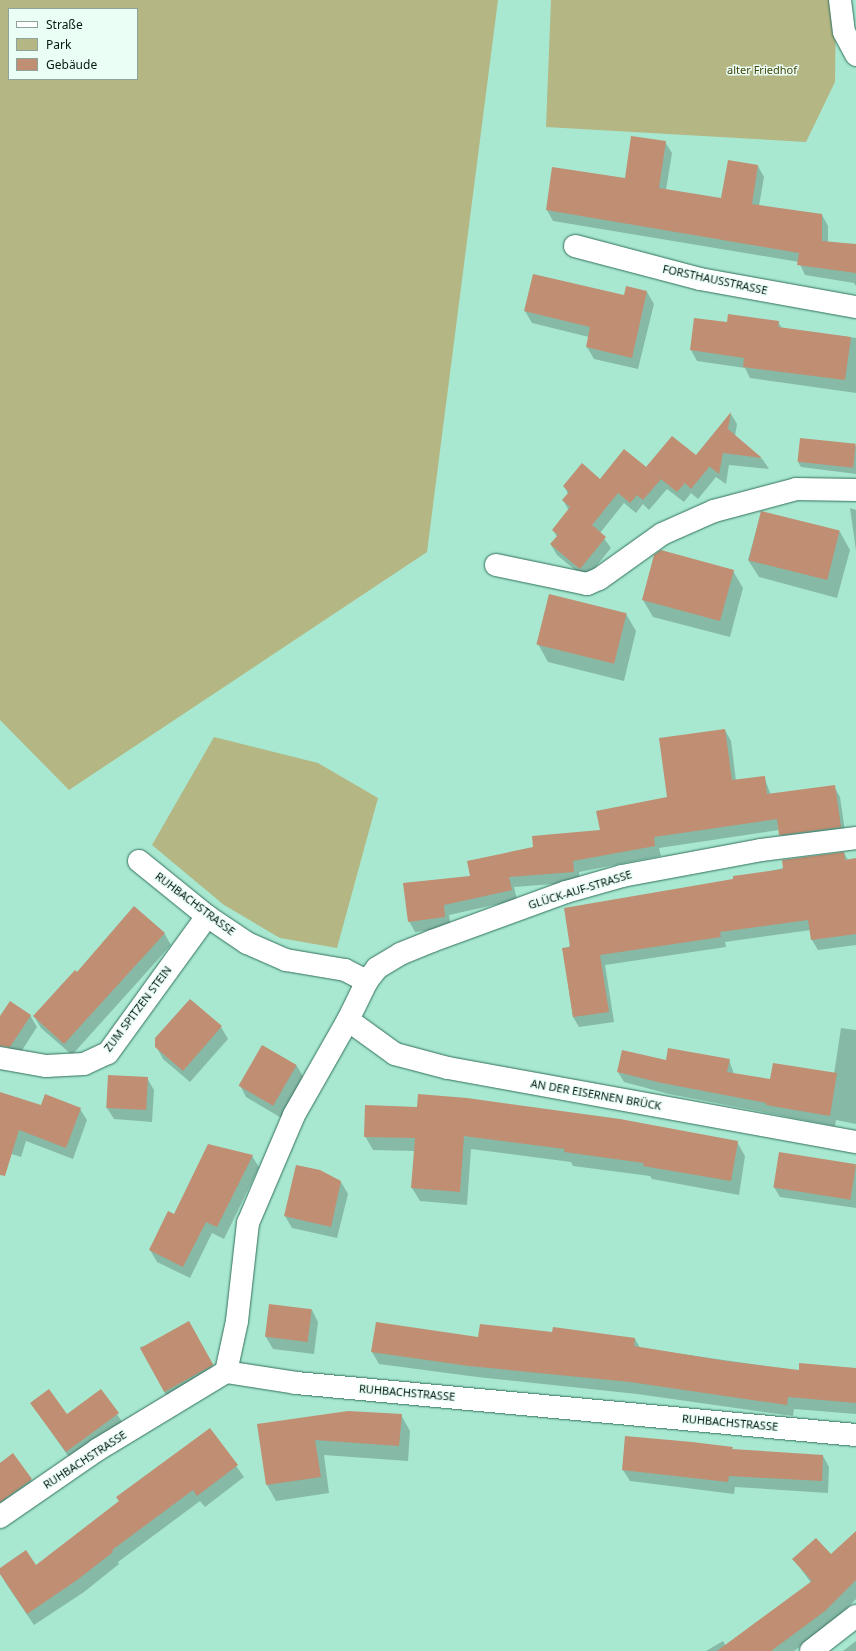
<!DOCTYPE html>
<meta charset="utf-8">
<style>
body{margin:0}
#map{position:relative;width:856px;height:1651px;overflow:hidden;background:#a8e8d0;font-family:"Noto Sans",sans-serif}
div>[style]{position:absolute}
.green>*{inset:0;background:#b4b684}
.shadow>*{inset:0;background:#0003}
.building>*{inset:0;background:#c08e73;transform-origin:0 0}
.roads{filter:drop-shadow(0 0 1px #33705c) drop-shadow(0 0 1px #33705c)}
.minor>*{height:22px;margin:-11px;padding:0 11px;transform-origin:11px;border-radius:11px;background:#fff}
span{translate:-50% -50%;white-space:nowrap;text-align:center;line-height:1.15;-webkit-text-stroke:3px #ebfef6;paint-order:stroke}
.park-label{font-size:11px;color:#454407}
.street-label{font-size:11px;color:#021a12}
.legend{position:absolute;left:8px;top:8px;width:130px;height:72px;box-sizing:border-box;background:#ebfef6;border:1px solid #8ea39b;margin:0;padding:5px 7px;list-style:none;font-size:12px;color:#021a12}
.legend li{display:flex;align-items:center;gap:8px;height:20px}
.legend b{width:20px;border:1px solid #8ea39b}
</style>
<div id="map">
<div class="green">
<i style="clip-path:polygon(evenodd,0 0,498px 0,427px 552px,69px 790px,0 720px,0 0,9px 9px,137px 9px,137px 79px,9px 79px,9px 9px)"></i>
<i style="clip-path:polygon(551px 0,836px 0,835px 82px,806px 142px,546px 127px)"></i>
<i style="clip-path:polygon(214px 737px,318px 763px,378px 798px,337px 948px,280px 938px,224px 905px,152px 845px)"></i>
</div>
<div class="shadow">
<i style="clip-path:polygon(665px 142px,672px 153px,666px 190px,722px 199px,758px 166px,764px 177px,759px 206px,822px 215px,828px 226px,828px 242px,856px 245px,856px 286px,854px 283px,805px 275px,799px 262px,553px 221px,547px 210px,625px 179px)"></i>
<i style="clip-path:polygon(627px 288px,647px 292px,654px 304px,638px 369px,594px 359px,587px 347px,589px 337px,532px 323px,525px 311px,625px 296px)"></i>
<i style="clip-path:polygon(778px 322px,782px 328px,856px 338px,856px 393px,750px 378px,745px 368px,697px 361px,691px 350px,728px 323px)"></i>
<i style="clip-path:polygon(731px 414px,737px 424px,735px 436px,763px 460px,769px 469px,729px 465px,726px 484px,716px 477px,698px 499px,691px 493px,684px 502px,667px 489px,649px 510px,643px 504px,636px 513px,624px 503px,600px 533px,611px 548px,586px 579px,557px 555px,551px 545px,557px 537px,553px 530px,569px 511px,563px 500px,568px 494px,564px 486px,648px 470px,696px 457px)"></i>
<i style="clip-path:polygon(856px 446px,856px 474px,801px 467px,798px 462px)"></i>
<i style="clip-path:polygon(850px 508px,856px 510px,856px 551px)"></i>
<i style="clip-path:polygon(761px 513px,840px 532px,850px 550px,837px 598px,759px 577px,748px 560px)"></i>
<i style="clip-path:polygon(733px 571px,743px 588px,730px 637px,653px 617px,643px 600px)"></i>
<i style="clip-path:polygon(626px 614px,636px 631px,624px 681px,548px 662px,538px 644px)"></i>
<i style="clip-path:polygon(725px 730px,731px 741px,736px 781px,764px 777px,771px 795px,834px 786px,840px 797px,846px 838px,786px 846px,779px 830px,659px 848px,661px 856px,579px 872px,579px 882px,514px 887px,517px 900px,449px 915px,451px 928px,415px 932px,409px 921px,471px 877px,534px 848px,601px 831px,668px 798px)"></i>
<i style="clip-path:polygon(844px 853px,848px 860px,856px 859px,856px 945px,818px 950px,812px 940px,811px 930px,725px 942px,726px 947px,605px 965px,614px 1022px,579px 1027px,573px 1017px,563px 949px,734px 880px)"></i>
<i style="clip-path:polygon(164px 933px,171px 945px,72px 1055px,41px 1028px,34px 1016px,77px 973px)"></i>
<i style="clip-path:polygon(30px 1015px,37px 1027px,19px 1055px,0 1042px,0 1017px)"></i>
<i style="clip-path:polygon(221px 1027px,228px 1039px,190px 1082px,163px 1059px,156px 1046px)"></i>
<i style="clip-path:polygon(841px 1028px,856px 1030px,856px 1124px,836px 1120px,835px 1126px,669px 1094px,624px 1082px,618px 1072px,667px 1061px,729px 1060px,734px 1074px,771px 1080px,834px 1074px)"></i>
<i style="clip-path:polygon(263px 1046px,297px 1066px,304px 1078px,283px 1119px,246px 1097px,240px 1085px)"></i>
<i style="clip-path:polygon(147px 1078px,154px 1090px,152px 1122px,114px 1119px,107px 1108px)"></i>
<i style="clip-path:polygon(0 1093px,42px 1106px,80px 1109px,87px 1120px,73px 1159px,26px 1141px,21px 1157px,0 1150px)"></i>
<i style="clip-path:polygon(366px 1106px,737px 1142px,745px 1156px,739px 1195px,652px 1179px,650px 1176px,573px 1166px,571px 1162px,471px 1149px,467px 1205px,420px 1201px,412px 1188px,415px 1151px,373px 1150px,365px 1136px)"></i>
<i style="clip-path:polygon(252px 1156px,259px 1167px,224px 1239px,212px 1233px,190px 1278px,157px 1262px,150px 1250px,174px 1215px)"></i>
<i style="clip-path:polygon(856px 1166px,856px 1208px,780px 1197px,774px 1187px)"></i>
<i style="clip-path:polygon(341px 1182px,348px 1194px,337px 1238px,292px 1228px,285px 1216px)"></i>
<i style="clip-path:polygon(270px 1305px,312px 1310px,318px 1322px,314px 1354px,273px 1349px,266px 1337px)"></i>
<i style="clip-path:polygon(553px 1333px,635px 1339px,640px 1348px,800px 1371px,856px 1369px,856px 1414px,794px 1409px,793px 1416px,637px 1394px,477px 1377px,379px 1364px,372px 1352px,479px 1338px)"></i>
<i style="clip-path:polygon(195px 1334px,219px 1378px,172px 1406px,140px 1347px)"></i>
<i style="clip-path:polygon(101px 1391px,125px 1426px,73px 1463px,31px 1403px,67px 1415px)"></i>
<i style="clip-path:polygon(401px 1415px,410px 1431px,408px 1461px,324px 1455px,329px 1493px,276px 1501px,267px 1485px,258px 1424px)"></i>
<i style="clip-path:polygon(210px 1430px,244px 1477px,205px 1507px,200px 1501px,118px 1562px,119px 1564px,84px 1592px,34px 1625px,5px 1582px,0 1569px,36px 1567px)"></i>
<i style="clip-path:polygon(732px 1448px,733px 1450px,823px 1456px,829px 1467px,828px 1493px,735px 1487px,734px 1494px,630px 1481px,623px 1470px)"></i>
<i style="clip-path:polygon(0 1464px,31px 1480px,38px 1491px,0 1519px)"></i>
<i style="clip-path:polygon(856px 1532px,856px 1599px,832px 1623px,794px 1651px,706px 1651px,723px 1641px,726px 1646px,811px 1583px,794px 1559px,831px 1555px)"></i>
<i style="clip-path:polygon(856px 1641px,856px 1651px,843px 1651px)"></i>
</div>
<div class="building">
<i style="clip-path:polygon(631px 136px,666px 141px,659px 188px,721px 198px,728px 160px,758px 165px,752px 204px,822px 214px,822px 241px,856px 244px,856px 273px,797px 265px,799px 253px,546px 210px,552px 167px,625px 178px)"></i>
<i style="clip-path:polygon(533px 274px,624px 295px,626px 286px,647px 291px,632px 358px,586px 347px,590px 327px,524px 311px)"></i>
<i style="clip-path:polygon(728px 314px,779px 321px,778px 327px,851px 337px,845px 380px,743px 367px,744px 358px,690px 350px,694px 318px,727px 322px)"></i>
<i style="clip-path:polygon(731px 412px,728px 429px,762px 458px,723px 453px,719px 474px,708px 465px,710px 466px,691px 489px,685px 483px,677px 492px,646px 467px,672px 436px,696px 455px)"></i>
<i style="left:800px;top:438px;width:56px;height:24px;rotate:6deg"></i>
<i style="clip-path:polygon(624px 449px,661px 479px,643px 500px,637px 495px,630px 503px,618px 493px,592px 525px,606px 537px,580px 569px,550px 544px,558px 535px,552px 530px,570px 507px,562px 500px,569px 492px,563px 486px,582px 463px,600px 479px)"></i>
<i style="left:761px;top:511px;width:81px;height:51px;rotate:14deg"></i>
<i style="clip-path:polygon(661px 550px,734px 570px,720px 621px,642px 600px,654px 555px)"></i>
<i style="left:549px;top:594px;width:80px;height:52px;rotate:14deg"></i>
<i style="clip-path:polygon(725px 729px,732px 780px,765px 776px,767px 794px,835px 785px,841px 827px,779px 835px,777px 819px,654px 837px,655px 846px,573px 861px,574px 872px,509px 877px,512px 890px,444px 905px,445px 917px,408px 922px,403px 883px,470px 876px,467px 861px,533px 847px,532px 836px,600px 830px,596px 811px,667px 797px,659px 738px)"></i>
<i style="clip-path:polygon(844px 852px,845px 860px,856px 858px,856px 934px,811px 940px,808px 920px,720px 932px,721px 937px,600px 955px,609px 1012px,573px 1017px,562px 948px,570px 947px,564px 908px,733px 879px,733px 876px,783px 869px,782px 860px)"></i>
<i style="clip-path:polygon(134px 906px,165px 933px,64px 1044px,33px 1016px,75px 970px,77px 972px)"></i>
<i style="clip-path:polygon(190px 999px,222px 1026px,183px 1071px,155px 1047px,155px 1038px)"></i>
<i style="clip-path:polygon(10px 1001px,31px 1015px,10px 1047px,0 1046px,0 1016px)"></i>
<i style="left:262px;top:1045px;width:40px;height:47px;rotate:30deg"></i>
<i style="clip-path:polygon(668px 1048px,730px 1059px,727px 1072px,770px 1079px,773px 1063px,837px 1073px,830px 1116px,766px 1105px,766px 1103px,662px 1083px,617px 1072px,622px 1050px,666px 1060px)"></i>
<i style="left:108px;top:1075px;width:40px;height:33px;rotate:3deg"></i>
<i style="clip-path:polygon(0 1092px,41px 1105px,45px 1094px,81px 1108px,66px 1148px,19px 1130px,5px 1176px,0 1175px)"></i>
<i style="clip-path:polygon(418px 1094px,467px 1098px,620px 1119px,738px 1141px,731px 1181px,643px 1166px,644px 1163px,564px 1152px,565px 1149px,464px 1136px,460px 1192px,411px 1188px,415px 1138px,364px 1137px,365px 1105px,417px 1107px)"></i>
<i style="clip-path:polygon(208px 1144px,253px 1155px,217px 1227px,206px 1222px,183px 1267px,149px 1250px,168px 1211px,174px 1214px)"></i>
<i style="left:779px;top:1152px;width:78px;height:36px;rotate:9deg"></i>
<i style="clip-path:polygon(296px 1165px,320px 1170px,341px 1181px,331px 1227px,284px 1216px)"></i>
<i style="left:269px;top:1304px;width:43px;height:33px;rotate:7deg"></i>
<i style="left:189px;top:1321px;width:50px;height:56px;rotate:61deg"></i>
<i style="clip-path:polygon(376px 1322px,478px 1337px,480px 1324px,552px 1332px,553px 1327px,635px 1338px,634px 1346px,726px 1361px,799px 1370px,799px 1363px,856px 1368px,856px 1403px,788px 1397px,787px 1405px,630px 1382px,469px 1366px,371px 1352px)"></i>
<i style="clip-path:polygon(49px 1389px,67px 1414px,101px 1389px,119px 1413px,66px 1452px,30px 1403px)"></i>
<i style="clip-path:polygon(348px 1411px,402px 1414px,399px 1446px,315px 1440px,321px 1477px,266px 1485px,257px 1424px)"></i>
<i style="clip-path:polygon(210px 1428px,238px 1465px,197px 1496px,193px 1490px,112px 1550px,113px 1552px,77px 1580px,27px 1614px,0 1574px,0 1568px,26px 1550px,36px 1565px,119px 1501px,116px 1497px)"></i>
<i style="clip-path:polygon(625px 1436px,692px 1442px,733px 1447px,732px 1449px,823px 1455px,822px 1481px,729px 1476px,728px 1482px,622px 1470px)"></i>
<i style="clip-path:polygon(13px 1453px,32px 1479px,0 1502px,0 1463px)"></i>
<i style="clip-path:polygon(856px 1531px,856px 1580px,825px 1611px,771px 1651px,717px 1651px,812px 1581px,792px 1559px,816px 1538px,831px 1554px)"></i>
</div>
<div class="roads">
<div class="minor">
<i style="left:840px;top:0;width:32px;rotate:83deg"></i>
<i style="left:844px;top:32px;width:26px;rotate:62deg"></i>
<i style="left:575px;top:246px;width:129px;rotate:14.8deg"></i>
<i style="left:700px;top:279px;width:158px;rotate:10.2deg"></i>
<i style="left:496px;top:565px;width:93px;rotate:11.8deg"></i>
<i style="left:587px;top:584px;width:13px;rotate:-23deg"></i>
<i style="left:599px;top:579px;width:77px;rotate:-35.5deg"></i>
<i style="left:662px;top:534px;width:57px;rotate:-23.9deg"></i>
<i style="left:714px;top:511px;width:85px;rotate:-15deg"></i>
<i style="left:796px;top:489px;width:60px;rotate:1deg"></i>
<i style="left:139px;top:861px;width:87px;rotate:39deg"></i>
<i style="left:207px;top:916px;width:48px;rotate:34deg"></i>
<i style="left:247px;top:943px;width:43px;rotate:23.6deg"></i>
<i style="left:286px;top:960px;width:60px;rotate:9.6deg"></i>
<i style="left:345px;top:970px;width:25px;rotate:27deg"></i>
<i style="left:348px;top:1020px;width:58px;rotate:35.9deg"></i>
<i style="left:395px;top:1054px;width:55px;rotate:14.8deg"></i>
<i style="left:448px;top:1068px;width:415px;rotate:10.3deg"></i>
<i style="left:0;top:1058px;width:47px;rotate:9.9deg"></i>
<i style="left:46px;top:1066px;width:38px;rotate:-3deg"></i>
<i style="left:84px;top:1064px;width:26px;rotate:-25deg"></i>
<i style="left:108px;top:1053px;width:169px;rotate:-54.1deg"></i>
<i style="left:226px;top:1372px;width:52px;rotate:-77.8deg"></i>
<i style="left:237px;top:1321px;width:99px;rotate:-83.6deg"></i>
<i style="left:248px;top:1223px;width:117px;rotate:-66.9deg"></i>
<i style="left:294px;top:1115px;width:109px;rotate:-60.4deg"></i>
<i style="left:348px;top:1020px;width:43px;rotate:-64deg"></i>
<i style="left:367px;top:981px;width:16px;rotate:-52deg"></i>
<i style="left:377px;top:968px;width:27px;rotate:-31deg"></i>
<i style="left:400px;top:954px;width:35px;rotate:-22deg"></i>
<i style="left:432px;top:941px;width:143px;rotate:-20.1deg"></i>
<i style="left:566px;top:892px;width:58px;rotate:-15.9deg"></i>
<i style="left:622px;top:876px;width:141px;rotate:-10.6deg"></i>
<i style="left:761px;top:850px;width:96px;rotate:-7.2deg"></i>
<i style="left:0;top:1517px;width:118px;rotate:-34.6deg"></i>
<i style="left:97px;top:1450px;width:151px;rotate:-31.2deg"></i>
<i style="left:226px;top:1372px;width:71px;rotate:8.9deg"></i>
<i style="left:296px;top:1383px;width:562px;rotate:5.31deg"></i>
<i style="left:811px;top:1651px;width:57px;rotate:-37.9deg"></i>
</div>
</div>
<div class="park-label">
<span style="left:762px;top:70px">alter Friedhof</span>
</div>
<div class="street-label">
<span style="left:715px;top:280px;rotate:12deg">FORSTHAUSSTRASSE</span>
<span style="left:580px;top:890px;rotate:-17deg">GLÜCK-AUF-STRASSE</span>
<span style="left:195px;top:904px;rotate:37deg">RUHBACHSTRASSE</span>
<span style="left:138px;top:1009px;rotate:-53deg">ZUM SPITZEN STEIN</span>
<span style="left:596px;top:1095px;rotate:10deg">AN DER EISERNEN BRÜCK</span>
<span style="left:407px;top:1393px;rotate:5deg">RUHBACHSTRASSE</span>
<span style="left:730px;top:1423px;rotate:5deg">RUHBACHSTRASSE</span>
<span style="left:85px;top:1460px;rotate:-33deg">RUHBACHSTRASSE</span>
</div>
<ul class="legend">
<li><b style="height:5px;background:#fff"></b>Straße</li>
<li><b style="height:11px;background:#b4b684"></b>Park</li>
<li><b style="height:11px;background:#c08e73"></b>Gebäude</li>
</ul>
</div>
